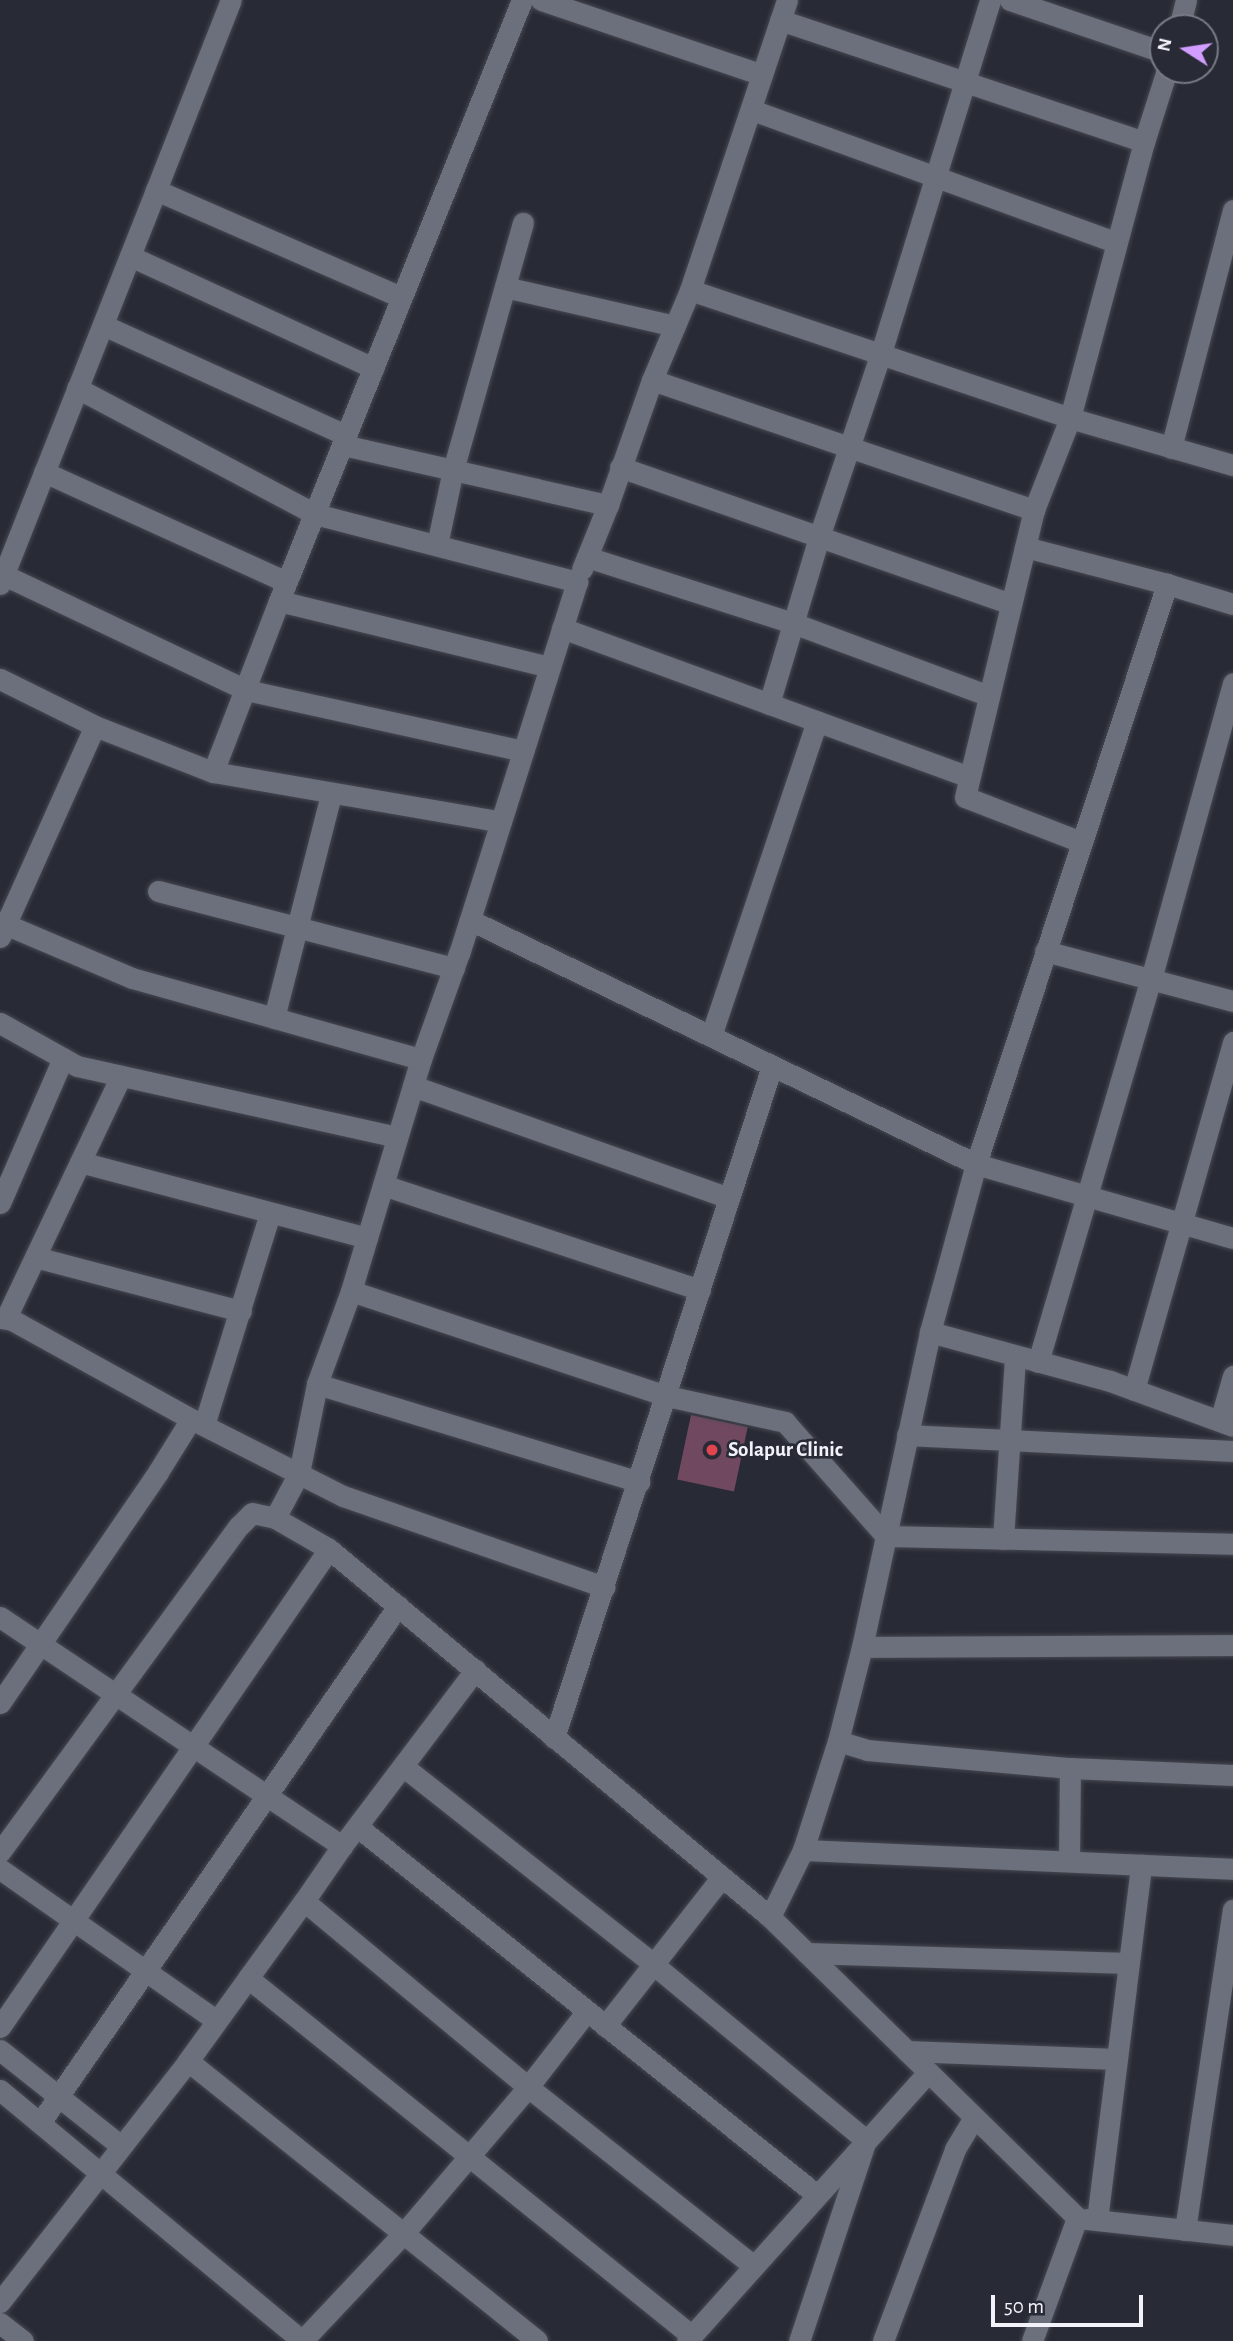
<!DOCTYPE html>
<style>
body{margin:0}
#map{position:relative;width:1233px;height:2341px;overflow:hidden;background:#282a35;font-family:"Alegreya Sans",sans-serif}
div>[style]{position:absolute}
.building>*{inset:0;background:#704961;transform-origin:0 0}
.roads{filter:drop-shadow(0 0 2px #464951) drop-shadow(0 0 2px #464951)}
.minor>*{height:21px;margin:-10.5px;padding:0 10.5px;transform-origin:10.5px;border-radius:10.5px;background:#6c6f7c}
.dots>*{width:19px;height:19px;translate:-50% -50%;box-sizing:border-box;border:4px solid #282a35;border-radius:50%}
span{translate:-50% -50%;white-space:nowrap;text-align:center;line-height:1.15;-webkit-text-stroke:5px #282a35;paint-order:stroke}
.poi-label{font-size:21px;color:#f1f2fa;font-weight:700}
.left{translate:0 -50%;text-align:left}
.north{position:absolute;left:1149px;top:14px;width:70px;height:70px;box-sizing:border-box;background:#282a35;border:2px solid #787a84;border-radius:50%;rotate:282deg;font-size:19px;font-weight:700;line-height:28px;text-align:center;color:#f1f2fa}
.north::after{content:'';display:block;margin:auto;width:24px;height:32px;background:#d19dfe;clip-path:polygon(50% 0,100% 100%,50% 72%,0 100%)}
.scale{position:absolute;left:991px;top:2295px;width:152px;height:32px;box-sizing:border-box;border:4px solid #f1f2fa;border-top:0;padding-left:9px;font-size:21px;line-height:24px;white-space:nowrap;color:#f1f2fa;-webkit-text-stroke:5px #282a35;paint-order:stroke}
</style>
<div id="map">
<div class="building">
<i style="left:691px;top:1415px;width:58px;height:66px;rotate:12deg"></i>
</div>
<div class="roads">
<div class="minor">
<i style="left:541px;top:0;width:233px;rotate:18.7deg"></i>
<i style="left:1010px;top:0;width:162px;rotate:18.8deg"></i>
<i style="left:780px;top:20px;width:384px;rotate:18.5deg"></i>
<i style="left:1179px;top:28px;width:29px;rotate:-76deg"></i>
<i style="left:752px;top:110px;width:388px;rotate:20deg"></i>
<i style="left:156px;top:190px;width:204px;rotate:-68.5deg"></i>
<i style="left:130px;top:256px;width:268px;rotate:24.7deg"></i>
<i style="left:505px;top:287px;width:174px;rotate:12.9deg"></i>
<i style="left:690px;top:290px;width:401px;rotate:18.6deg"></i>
<i style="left:1070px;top:418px;width:170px;rotate:16.1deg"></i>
<i style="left:103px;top:325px;width:267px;rotate:24.4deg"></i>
<i style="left:652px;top:380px;width:404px;rotate:18.8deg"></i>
<i style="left:77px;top:388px;width:269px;rotate:27.9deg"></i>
<i style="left:315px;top:514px;width:271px;rotate:14.5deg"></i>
<i style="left:577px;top:582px;width:389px;rotate:107.6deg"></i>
<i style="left:459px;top:953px;width:113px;rotate:109.7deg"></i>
<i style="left:421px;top:1059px;width:242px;rotate:106.8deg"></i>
<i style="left:351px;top:1291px;width:99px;rotate:110.1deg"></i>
<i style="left:317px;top:1384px;width:91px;rotate:101.4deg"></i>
<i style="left:299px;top:1473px;width:51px;rotate:118.1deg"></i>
<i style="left:343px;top:445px;width:272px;rotate:12.8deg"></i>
<i style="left:608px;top:505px;width:69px;rotate:112.1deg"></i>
<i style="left:1171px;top:448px;width:246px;rotate:-75.4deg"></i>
<i style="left:620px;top:467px;width:414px;rotate:19.3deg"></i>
<i style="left:44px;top:472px;width:266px;rotate:24.4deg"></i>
<i style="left:608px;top:505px;width:133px;rotate:-70.6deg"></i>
<i style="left:652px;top:380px;width:98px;rotate:-67.1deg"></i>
<i style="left:690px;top:290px;width:306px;rotate:-71.5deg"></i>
<i style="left:437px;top:545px;width:77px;rotate:-78deg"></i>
<i style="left:453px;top:470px;width:257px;rotate:-74.2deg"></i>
<i style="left:1025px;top:547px;width:147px;rotate:14.6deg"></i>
<i style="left:587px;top:557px;width:216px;rotate:17.8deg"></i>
<i style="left:793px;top:623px;width:209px;rotate:20.4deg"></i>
<i style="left:4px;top:575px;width:268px;rotate:25.4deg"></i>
<i style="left:246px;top:690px;width:284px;rotate:12.4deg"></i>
<i style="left:0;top:584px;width:424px;rotate:-68.4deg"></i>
<i style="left:156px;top:190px;width:267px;rotate:23.6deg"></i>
<i style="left:279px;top:601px;width:279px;rotate:13.7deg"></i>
<i style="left:562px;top:628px;width:433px;rotate:20.1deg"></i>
<i style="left:0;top:679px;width:106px;rotate:26.3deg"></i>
<i style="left:769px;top:704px;width:174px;rotate:-73.3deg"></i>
<i style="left:819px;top:537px;width:191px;rotate:-71.4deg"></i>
<i style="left:880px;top:356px;width:373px;rotate:-72.8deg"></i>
<i style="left:213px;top:772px;width:292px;rotate:9.8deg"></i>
<i style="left:1081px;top:842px;width:124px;rotate:-158.8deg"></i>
<i style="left:965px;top:797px;width:295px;rotate:-76.5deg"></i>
<i style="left:1034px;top:510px;width:99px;rotate:-68.6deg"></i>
<i style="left:1070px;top:418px;width:286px;rotate:-75deg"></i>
<i style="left:1144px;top:142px;width:76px;rotate:-72.3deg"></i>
<i style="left:158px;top:891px;width:306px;rotate:14.6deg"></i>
<i style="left:470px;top:920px;width:562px;rotate:25.74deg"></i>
<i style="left:976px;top:1164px;width:267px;rotate:16.1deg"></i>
<i style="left:0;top:922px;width:143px;rotate:23deg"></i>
<i style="left:132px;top:978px;width:300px;rotate:15.7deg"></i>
<i style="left:0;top:937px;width:231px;rotate:-65.8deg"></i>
<i style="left:95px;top:726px;width:127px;rotate:21.3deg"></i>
<i style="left:213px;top:772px;width:183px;rotate:-68.9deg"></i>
<i style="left:279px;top:601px;width:648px;rotate:-67.99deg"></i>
<i style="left:1045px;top:951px;width:195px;rotate:14.9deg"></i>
<i style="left:274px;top:1018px;width:231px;rotate:-75.7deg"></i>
<i style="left:0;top:1023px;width:88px;rotate:29.2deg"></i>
<i style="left:77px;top:1066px;width:328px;rotate:12.5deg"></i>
<i style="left:711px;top:1036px;width:332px;rotate:-71.4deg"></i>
<i style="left:413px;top:1086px;width:335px;rotate:19.5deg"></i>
<i style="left:80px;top:1162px;width:297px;rotate:14.8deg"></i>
<i style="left:383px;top:1185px;width:334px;rotate:18.3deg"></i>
<i style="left:0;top:1203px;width:158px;rotate:-66.5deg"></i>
<i style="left:35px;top:1257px;width:213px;rotate:14.7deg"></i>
<i style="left:351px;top:1291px;width:333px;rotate:18.4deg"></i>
<i style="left:667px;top:1396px;width:121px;rotate:12.4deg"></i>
<i style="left:785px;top:1422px;width:152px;rotate:48.5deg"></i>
<i style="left:886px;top:1536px;width:347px;rotate:1.3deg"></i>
<i style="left:0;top:1318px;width:12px;rotate:9deg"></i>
<i style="left:12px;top:1320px;width:205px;rotate:28.9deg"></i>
<i style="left:191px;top:1419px;width:170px;rotate:26.9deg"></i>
<i style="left:343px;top:1496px;width:277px;rotate:19.2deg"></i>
<i style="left:6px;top:1318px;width:268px;rotate:-64.6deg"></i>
<i style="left:930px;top:1332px;width:187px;rotate:15.2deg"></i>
<i style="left:1110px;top:1381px;width:131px;rotate:20.1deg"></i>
<i style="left:1038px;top:1362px;width:399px;rotate:-73.6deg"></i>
<i style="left:1151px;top:979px;width:307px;rotate:-74.5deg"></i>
<i style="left:317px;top:1384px;width:337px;rotate:16.9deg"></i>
<i style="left:1134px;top:1390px;width:362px;rotate:-74.1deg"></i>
<i style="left:1220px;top:1421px;width:47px;rotate:-73.9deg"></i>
<i style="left:204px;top:1425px;width:222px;rotate:-72.7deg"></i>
<i style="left:907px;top:1435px;width:326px;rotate:2.8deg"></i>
<i style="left:1003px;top:1539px;width:183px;rotate:-86.2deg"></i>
<i style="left:0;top:1617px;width:412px;rotate:33.8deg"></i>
<i style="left:342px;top:1846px;width:221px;rotate:-52.9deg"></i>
<i style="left:862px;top:1647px;width:371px;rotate:-0.3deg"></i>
<i style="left:0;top:1703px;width:280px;rotate:-55.6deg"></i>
<i style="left:158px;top:1472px;width:62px;rotate:-58.1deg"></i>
<i style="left:554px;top:1738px;width:706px;rotate:-72.03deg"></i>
<i style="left:838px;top:1741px;width:30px;rotate:17deg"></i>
<i style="left:867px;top:1750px;width:204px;rotate:5.1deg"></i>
<i style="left:1070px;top:1768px;width:163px;rotate:2.5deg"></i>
<i style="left:404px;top:1767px;width:318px;rotate:38.3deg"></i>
<i style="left:653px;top:1964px;width:276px;rotate:39.6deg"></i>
<i style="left:866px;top:2140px;width:212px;rotate:108.4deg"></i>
<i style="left:359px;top:1828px;width:587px;rotate:38.71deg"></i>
<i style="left:342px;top:1846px;width:67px;rotate:124.6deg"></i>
<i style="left:304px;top:1901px;width:291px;rotate:39.7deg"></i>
<i style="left:528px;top:2087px;width:288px;rotate:38.4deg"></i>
<i style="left:803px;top:1850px;width:114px;rotate:-72.2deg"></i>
<i style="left:838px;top:1741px;width:97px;rotate:-75.7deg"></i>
<i style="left:862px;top:1647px;width:322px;rotate:-77.8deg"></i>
<i style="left:930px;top:1332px;width:174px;rotate:-74.7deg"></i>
<i style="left:976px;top:1164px;width:611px;rotate:-71.77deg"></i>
<i style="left:1167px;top:584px;width:69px;rotate:16.9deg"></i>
<i style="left:0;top:1852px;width:404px;rotate:-53.8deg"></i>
<i style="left:239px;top:1526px;width:18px;rotate:-45deg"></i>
<i style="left:252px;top:1513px;width:24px;rotate:12deg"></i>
<i style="left:275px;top:1518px;width:62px;rotate:29.9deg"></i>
<i style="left:329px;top:1549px;width:574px;rotate:39.84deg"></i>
<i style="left:770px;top:1917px;width:430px;rotate:44.4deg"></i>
<i style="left:1077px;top:2218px;width:131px;rotate:110.1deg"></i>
<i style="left:1069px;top:1861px;width:93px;rotate:-89.4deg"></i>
<i style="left:0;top:1869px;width:264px;rotate:35deg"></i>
<i style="left:770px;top:1917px;width:75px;rotate:-63.8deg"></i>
<i style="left:803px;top:1850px;width:430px;rotate:2.5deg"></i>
<i style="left:807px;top:1953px;width:322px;rotate:1.8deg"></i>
<i style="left:248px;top:1978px;width:95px;rotate:-54deg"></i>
<i style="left:605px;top:2026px;width:189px;rotate:-51.9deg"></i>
<i style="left:0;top:2027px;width:580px;rotate:-55.46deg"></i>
<i style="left:0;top:2050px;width:154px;rotate:38.4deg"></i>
<i style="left:907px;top:2051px;width:210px;rotate:2.2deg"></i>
<i style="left:188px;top:2061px;width:447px;rotate:38.7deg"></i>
<i style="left:0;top:2090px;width:393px;rotate:39.7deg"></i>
<i style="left:40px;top:2123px;width:629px;rotate:-55.3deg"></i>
<i style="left:1086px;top:2219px;width:148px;rotate:6.2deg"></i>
<i style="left:1097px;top:2220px;width:358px;rotate:-82.9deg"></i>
<i style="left:1185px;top:2230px;width:324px;rotate:-81.5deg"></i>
<i style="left:0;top:2302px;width:306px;rotate:-52deg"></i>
<i style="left:188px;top:2061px;width:102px;rotate:-54.1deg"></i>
<i style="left:248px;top:1978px;width:570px;rotate:38.88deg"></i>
<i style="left:0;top:2323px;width:29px;rotate:38deg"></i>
<i style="left:302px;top:2341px;width:147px;rotate:-46.7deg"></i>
<i style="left:403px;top:2234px;width:193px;rotate:-49.6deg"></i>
<i style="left:528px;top:2087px;width:96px;rotate:-52.2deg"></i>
<i style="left:687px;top:2341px;width:361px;rotate:-48.1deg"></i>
<i style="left:883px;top:2341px;width:205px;rotate:-69.4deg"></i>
<i style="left:955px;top:2149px;width:37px;rotate:-59deg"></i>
</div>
</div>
<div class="dots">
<i style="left:712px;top:1450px;background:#e0444e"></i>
</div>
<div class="poi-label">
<span class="left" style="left:728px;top:1450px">Solapur Clinic</span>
</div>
<div class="north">N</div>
<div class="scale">50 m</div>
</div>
